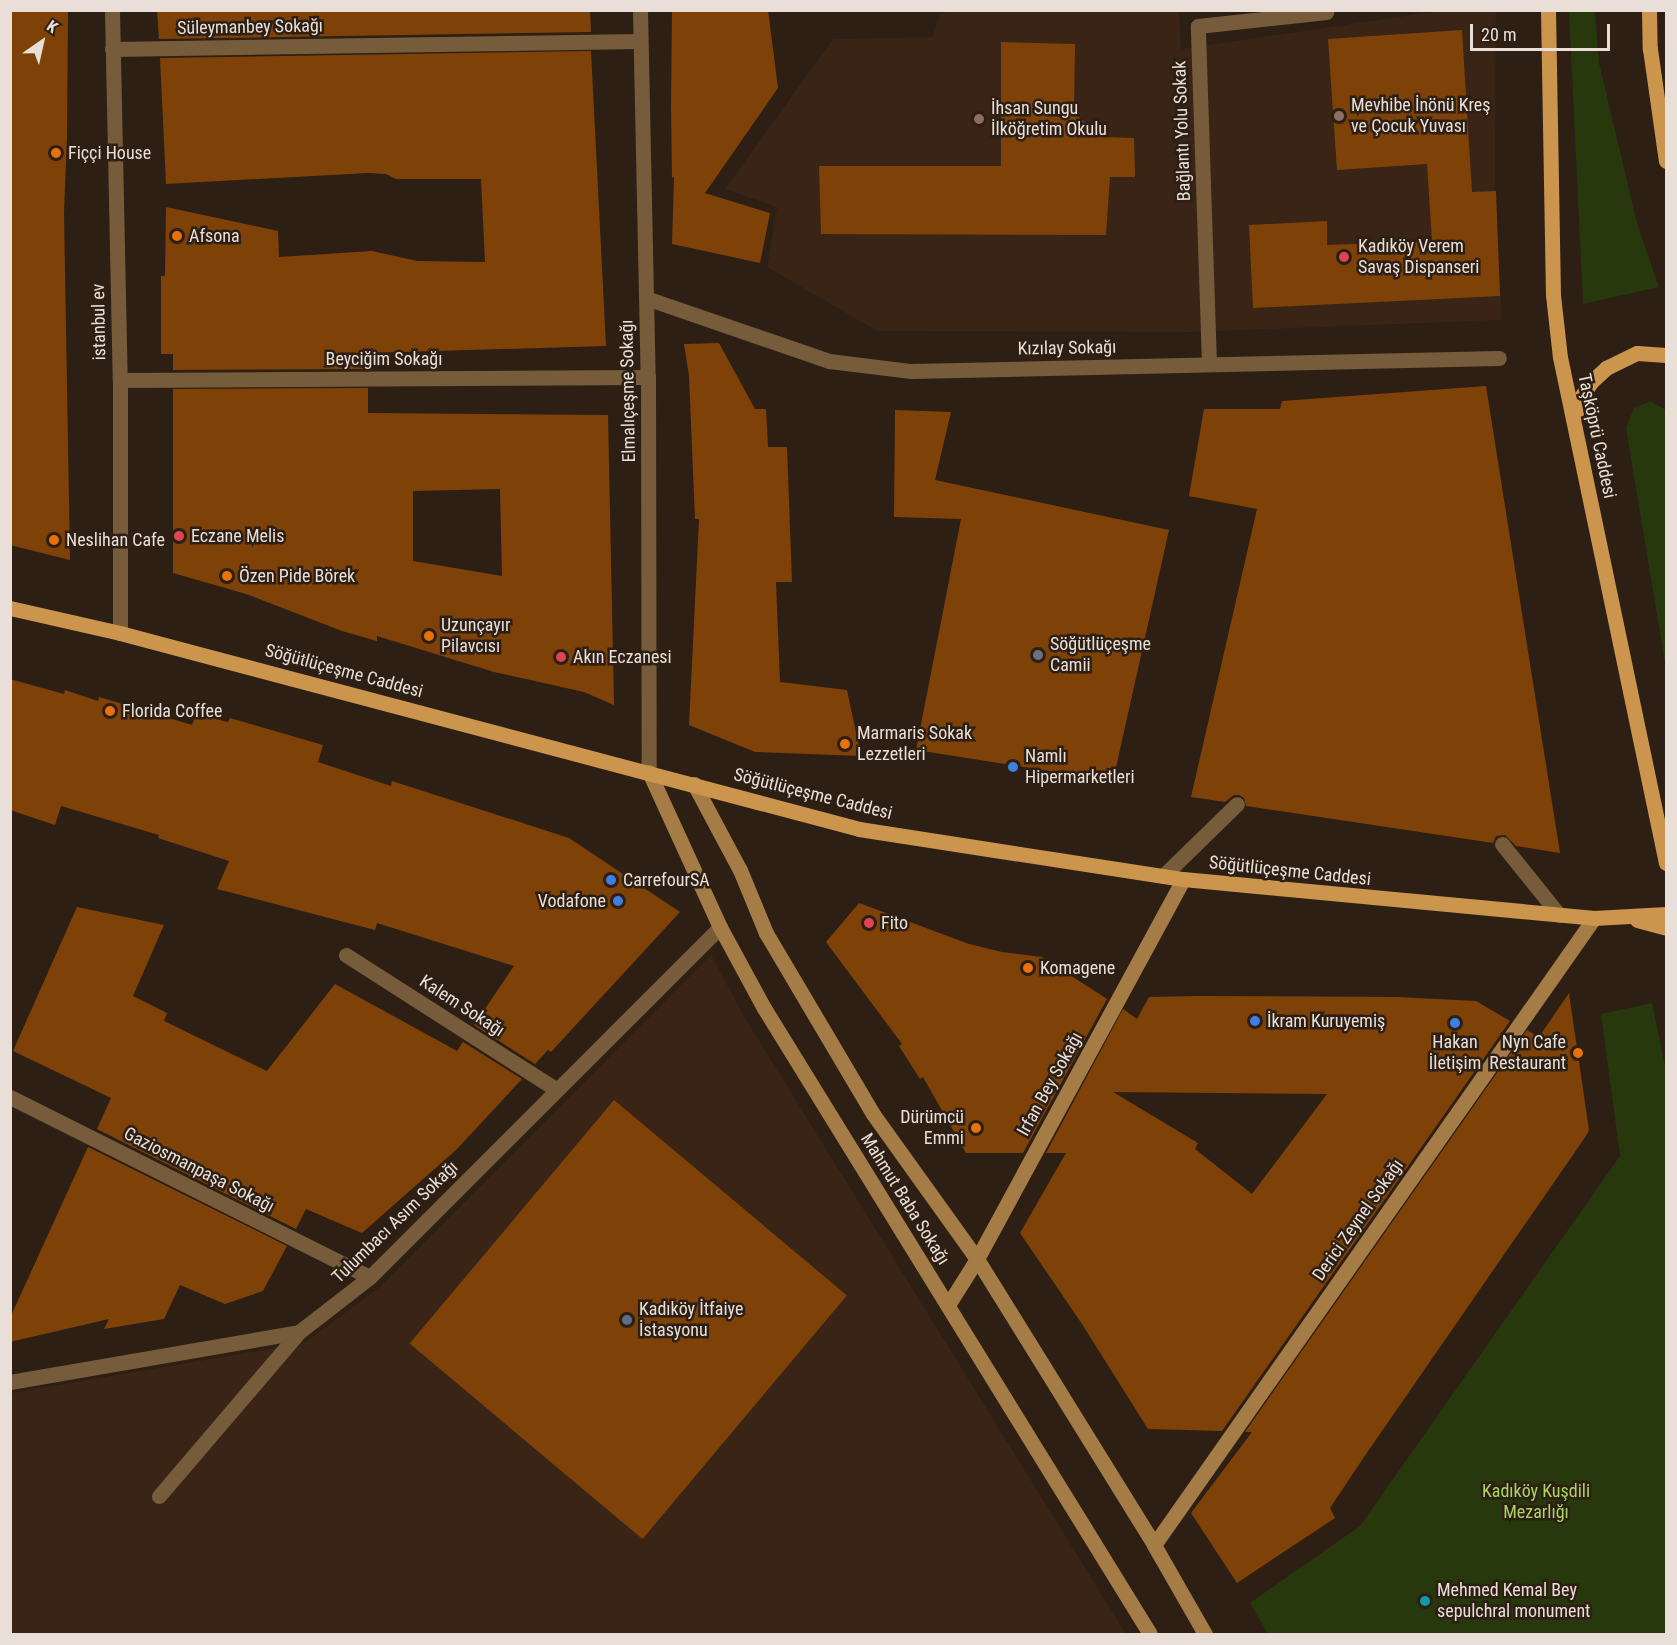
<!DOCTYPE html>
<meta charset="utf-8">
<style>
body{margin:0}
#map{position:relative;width:1677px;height:1645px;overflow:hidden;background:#2d1f14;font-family:"Roboto Condensed",sans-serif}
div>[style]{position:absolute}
.built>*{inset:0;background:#392416}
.green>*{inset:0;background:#27380c}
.building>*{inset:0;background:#7e4209;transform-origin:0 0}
.lane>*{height:15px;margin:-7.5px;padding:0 7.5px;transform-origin:7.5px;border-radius:7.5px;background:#765c3b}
.street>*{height:15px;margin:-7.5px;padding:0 7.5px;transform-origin:7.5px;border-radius:7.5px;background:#765c3b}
.secondary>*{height:15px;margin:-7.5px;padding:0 7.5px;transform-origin:7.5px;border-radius:7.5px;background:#a67c46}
.primary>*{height:15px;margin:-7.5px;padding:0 7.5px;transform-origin:7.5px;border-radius:7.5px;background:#cb954d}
.dots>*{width:16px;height:16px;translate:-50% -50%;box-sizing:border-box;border:3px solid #2d1f14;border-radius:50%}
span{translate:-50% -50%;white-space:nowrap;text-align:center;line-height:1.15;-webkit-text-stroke:5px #2d1f14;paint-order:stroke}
.street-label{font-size:18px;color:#e9dfd8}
.poi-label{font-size:18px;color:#e9dfd8}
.left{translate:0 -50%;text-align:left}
.right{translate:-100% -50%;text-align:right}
.park-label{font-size:18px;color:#a6d85f}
.frame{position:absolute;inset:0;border:12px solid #e9dfd8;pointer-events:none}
.north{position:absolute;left:12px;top:12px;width:60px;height:60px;-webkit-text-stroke:4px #2d1f14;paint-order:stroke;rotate:34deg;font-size:16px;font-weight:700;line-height:24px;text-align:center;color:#e9dfd8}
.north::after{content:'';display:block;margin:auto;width:21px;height:27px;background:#e9dfd8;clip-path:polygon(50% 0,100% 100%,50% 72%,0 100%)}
.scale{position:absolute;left:1470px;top:24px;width:140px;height:27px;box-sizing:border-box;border:3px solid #e9dfd8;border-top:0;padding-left:8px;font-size:18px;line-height:21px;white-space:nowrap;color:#e9dfd8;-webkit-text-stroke:4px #2d1f14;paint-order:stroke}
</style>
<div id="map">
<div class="built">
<i style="clip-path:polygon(966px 10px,1179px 11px,1181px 49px,1439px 11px,1496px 11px,1495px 183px,1502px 320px,1191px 332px,877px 331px,767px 267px,777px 207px,725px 189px,833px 39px,933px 37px,940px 13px)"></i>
<i style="clip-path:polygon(711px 955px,745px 1018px,1126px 1634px,11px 1634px,11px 1393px,304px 1343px,380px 1287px)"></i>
</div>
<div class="green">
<i style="clip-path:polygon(1569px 11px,1595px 11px,1599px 63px,1637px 223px,1659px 287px,1583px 304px)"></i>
<i style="clip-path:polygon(1650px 401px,1666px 410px,1666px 669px,1626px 428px,1634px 408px)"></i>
<i style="clip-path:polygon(1652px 1003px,1666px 1071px,1666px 1634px,1268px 1634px,1250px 1603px,1360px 1526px,1620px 1156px,1601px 1014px)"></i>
</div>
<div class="building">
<i style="clip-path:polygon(10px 10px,68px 10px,67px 136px,64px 213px,70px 560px,10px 545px)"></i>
<i style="clip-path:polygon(157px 10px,590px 10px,591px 32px,159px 39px)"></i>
<i style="clip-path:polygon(672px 10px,768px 10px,778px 88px,705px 193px,770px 213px,760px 263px,672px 244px,674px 178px,672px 177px,671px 107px)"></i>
<i style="clip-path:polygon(1462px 30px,1472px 192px,1496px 191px,1500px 296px,1253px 308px,1249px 225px,1327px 221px,1327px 245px,1432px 241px,1427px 164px,1337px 170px,1328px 39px)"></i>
<i style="clip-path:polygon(1001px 42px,1075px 44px,1074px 113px,1103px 137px,1134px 138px,1135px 177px,1110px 177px,1106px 235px,821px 234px,819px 166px,1001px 166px)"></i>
<i style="clip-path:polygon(591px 51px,606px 346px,368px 353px,368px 369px,173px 370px,173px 354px,161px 354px,161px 276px,165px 276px,166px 207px,278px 231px,279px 257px,372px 251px,417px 261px,485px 262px,481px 179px,396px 179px,386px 174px,368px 173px,166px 184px,160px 58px)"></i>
<i style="clip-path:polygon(719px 343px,755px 409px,766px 409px,768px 447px,787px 447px,792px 582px,776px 582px,780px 682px,847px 690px,861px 756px,755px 752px,689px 725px,699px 519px,695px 519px,689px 376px,684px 344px)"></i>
<i style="clip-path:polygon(1486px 386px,1560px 853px,1516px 846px,1505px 835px,1496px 836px,1493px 843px,1246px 806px,1244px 798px,1239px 795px,1234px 795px,1225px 802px,1191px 797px,1257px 509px,1189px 496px,1204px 409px,1280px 409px,1282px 401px)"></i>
<i style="clip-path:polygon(evenodd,368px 388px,368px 413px,608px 415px,614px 705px,584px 692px,494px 672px,377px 636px,377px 641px,342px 631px,246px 594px,173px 573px,173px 389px,368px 388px,500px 489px,502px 576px,413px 561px,413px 491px,500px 489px)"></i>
<i style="clip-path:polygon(895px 410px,951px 412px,935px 480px,1169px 530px,1113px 781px,916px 750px,961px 519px,894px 517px)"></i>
<i style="clip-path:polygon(10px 679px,64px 694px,65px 690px,98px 701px,99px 697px,192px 725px,196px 714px,228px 722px,230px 718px,323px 745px,318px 762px,391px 786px,392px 781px,569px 838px,680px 912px,551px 1052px,548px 1050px,535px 1064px,474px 1025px,514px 966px,377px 923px,375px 930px,217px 889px,229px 861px,158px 838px,159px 835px,61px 806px,55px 825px,10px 810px)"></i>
<i style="clip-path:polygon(859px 903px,969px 944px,1002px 952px,1042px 957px,1107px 999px,1023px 1153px,966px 1153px,923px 1077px,920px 1079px,899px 1046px,902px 1044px,826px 942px)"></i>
<i style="clip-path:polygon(77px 907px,164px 925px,133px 996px,167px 1013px,164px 1021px,267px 1071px,335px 984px,457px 1051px,463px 1042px,522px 1079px,456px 1150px,362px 1233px,306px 1209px,296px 1229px,97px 1129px,111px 1098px,13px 1051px)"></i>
<i style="clip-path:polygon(1569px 993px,1589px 1130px,1586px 1136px,1364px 1457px,1330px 1508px,1335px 1518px,1237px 1583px,1191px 1513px,1252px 1432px,1245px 1432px,1527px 1030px,1539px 1037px)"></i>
<i style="clip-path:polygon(evenodd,1199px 996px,1398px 997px,1476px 1001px,1510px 1021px,1222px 1431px,1148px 1429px,1082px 1324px,1020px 1233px,1066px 1153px,1046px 1153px,1123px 1009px,1137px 1019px,1149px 997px,1199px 996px,1113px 1092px,1327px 1094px,1252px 1194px,1195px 1149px,1198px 1143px,1113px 1092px)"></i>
<i style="left:614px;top:1100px;width:304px;height:318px;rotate:40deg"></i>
<i style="clip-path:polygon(88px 1147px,287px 1246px,263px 1291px,225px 1304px,180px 1285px,164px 1319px,104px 1329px,109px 1319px,10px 1342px,10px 1318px)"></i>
</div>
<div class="lane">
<i style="left:1502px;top:844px;width:91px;rotate:51.2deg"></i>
<i style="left:1163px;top:876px;width:103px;rotate:-44.2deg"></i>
<i style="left:159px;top:1496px;width:216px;rotate:-49.5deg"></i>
</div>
<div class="street">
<i style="left:112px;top:10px;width:370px;rotate:88.8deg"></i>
<i style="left:120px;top:380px;width:253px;rotate:90deg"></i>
<i style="left:640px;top:10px;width:367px;rotate:88.8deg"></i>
<i style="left:648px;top:377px;width:395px;rotate:89.9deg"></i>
<i style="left:112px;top:49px;width:528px;rotate:-0.87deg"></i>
<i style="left:646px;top:298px;width:194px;rotate:19deg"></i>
<i style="left:829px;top:361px;width:83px;rotate:7deg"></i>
<i style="left:911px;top:371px;width:588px;rotate:-1.27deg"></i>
<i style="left:1209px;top:364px;width:338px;rotate:-91.9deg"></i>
<i style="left:1198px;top:26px;width:129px;rotate:-6.2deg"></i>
<i style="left:120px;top:380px;width:528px;rotate:-0.33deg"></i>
<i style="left:346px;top:955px;width:250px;rotate:32.6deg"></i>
<i style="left:10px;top:1097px;width:402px;rotate:26.6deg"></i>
<i style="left:10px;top:1382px;width:293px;rotate:-9.8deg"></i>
<i style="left:299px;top:1332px;width:90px;rotate:-37.8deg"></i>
<i style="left:370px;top:1277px;width:495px;rotate:-45deg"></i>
</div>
<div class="secondary">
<i style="left:649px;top:772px;width:170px;rotate:65.4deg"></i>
<i style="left:720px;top:927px;width:92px;rotate:61.5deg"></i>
<i style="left:764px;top:1008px;width:735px;rotate:58.34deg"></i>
<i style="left:694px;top:784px;width:98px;rotate:61.9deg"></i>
<i style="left:740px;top:870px;width:68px;rotate:67.6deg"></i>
<i style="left:766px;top:933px;width:210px;rotate:59.4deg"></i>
<i style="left:873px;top:1114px;width:178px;rotate:54.4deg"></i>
<i style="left:977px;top:1259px;width:336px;rotate:58.2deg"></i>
<i style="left:1154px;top:1545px;width:103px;rotate:60.2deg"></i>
<i style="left:948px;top:1305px;width:54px;rotate:-57.8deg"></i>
<i style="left:977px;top:1259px;width:432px;rotate:-61.5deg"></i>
<i style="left:1154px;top:1545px;width:766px;rotate:-54.94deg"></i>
</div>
<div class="primary">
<i style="left:1548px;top:10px;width:285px;rotate:89deg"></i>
<i style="left:1553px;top:295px;width:62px;rotate:83.6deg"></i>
<i style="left:1560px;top:357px;width:517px;rotate:78.17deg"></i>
<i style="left:1649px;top:10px;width:39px;rotate:89deg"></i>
<i style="left:1650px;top:49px;width:113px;rotate:81.9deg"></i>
<i style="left:1575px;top:416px;width:19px;rotate:-74deg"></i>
<i style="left:1580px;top:398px;width:19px;rotate:-55deg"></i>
<i style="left:1591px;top:382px;width:21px;rotate:-43deg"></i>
<i style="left:1606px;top:368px;width:34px;rotate:-26deg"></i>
<i style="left:1637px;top:353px;width:29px;rotate:4deg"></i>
<i style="left:10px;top:608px;width:113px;rotate:12.8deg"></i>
<i style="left:120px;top:633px;width:765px;rotate:14.85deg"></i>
<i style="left:859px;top:829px;width:328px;rotate:8.8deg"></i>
<i style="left:1183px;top:879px;width:413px;rotate:5.4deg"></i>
<i style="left:1594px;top:918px;width:72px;rotate:-3.2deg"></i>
<i style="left:1637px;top:920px;width:30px;rotate:15deg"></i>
</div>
<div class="dots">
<i style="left:1339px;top:116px;background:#8d6e63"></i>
<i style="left:979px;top:119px;background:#8d6e63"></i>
<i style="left:56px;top:153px;background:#e8710a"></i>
<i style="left:177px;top:236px;background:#e8710a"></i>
<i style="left:1344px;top:257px;background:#e0444e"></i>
<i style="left:179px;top:536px;background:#e0444e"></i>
<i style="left:54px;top:540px;background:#e8710a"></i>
<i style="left:227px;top:576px;background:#e8710a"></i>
<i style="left:429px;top:636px;background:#e8710a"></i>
<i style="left:1038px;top:655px;background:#6b7280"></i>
<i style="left:561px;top:657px;background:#e0444e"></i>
<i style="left:110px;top:711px;background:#e8710a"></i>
<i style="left:845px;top:744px;background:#e8710a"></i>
<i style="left:1013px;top:767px;background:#3f7fe0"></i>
<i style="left:611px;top:880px;background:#3f7fe0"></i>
<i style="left:618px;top:901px;background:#3f7fe0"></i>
<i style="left:869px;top:923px;background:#e0444e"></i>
<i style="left:1028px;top:968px;background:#e8710a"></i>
<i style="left:1255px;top:1021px;background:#3f7fe0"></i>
<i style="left:1455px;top:1023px;background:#3f7fe0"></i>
<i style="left:1578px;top:1053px;background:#e8710a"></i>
<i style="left:976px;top:1128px;background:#e8710a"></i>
<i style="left:627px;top:1320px;background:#5c6f8a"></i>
<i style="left:1425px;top:1601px;background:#0f9aa8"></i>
</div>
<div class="street-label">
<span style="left:250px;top:27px;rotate:-1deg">Süleymanbey Sokağı</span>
<span style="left:1182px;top:131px;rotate:-92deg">Bağlantı Yolu Sokak</span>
<span style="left:99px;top:322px;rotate:-91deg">istanbul ev</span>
<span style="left:1067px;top:348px;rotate:-1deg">Kızılay Sokağı</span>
<span style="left:384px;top:359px">Beyciğim Sokağı</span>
<span style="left:628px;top:391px;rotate:-91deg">Elmalıçeşme Sokağı</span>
<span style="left:1597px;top:436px;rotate:78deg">Taşköprü Caddesi</span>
<span style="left:344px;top:671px;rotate:15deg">Söğütlüçeşme Caddesi</span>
<span style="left:813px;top:794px;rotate:14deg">Söğütlüçeşme Caddesi</span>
<span style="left:1290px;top:871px;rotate:6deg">Söğütlüçeşme Caddesi</span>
<span style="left:462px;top:1006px;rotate:33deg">Kalem Sokağı</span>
<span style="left:1050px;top:1084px;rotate:-61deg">Irfan Bey Sokağı</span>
<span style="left:199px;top:1170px;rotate:27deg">Gaziosmanpaşa Sokağı</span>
<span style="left:905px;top:1199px;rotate:58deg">Mahmut Baba Sokağı</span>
<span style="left:1358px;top:1220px;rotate:-55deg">Derici Zeynel Sokağı</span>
<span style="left:395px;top:1222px;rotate:-44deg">Tulumbacı Asım Sokağı</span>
</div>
<div class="poi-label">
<span class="left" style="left:1351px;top:116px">Mevhibe İnönü Kreş<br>ve Çocuk Yuvası</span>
<span class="left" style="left:991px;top:119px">İhsan Sungu<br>İlköğretim Okulu</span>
<span class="left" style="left:68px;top:153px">Fiççi House</span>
<span class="left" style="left:189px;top:236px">Afsona</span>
<span class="left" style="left:1358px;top:257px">Kadıköy Verem<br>Savaş Dispanseri</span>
<span class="left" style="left:191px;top:536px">Eczane Melis</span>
<span class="left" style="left:66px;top:540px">Neslihan Cafe</span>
<span class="left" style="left:239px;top:576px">Özen Pide Börek</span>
<span class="left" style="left:441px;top:636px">Uzunçayır<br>Pilavcısı</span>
<span class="left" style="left:1050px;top:655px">Söğütlüçeşme<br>Camii</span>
<span class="left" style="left:573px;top:657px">Akın Eczanesi</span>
<span class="left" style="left:122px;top:711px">Florida Coffee</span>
<span class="left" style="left:857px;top:744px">Marmaris Sokak<br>Lezzetleri</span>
<span class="left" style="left:1025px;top:767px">Namlı<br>Hipermarketleri</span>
<span class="left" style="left:623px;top:880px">CarrefourSA</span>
<span class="right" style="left:606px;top:901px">Vodafone</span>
<span class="left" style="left:881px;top:923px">Fito</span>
<span class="left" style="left:1040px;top:968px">Komagene</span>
<span class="left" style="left:1267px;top:1021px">İkram Kuruyemiş</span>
<span style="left:1455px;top:1053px">Hakan<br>İletişim</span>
<span class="right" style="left:1566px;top:1053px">Nyn Cafe<br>Restaurant</span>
<span class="right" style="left:964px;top:1128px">Dürümcü<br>Emmi</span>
<span class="left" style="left:639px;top:1320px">Kadıköy İtfaiye<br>İstasyonu</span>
<span class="left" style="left:1437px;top:1601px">Mehmed Kemal Bey<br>sepulchral monument</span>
</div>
<div class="park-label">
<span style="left:1536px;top:1502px">Kadıköy Kuşdili<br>Mezarlığı</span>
</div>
<div class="frame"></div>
<div class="north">K</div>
<div class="scale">20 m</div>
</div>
